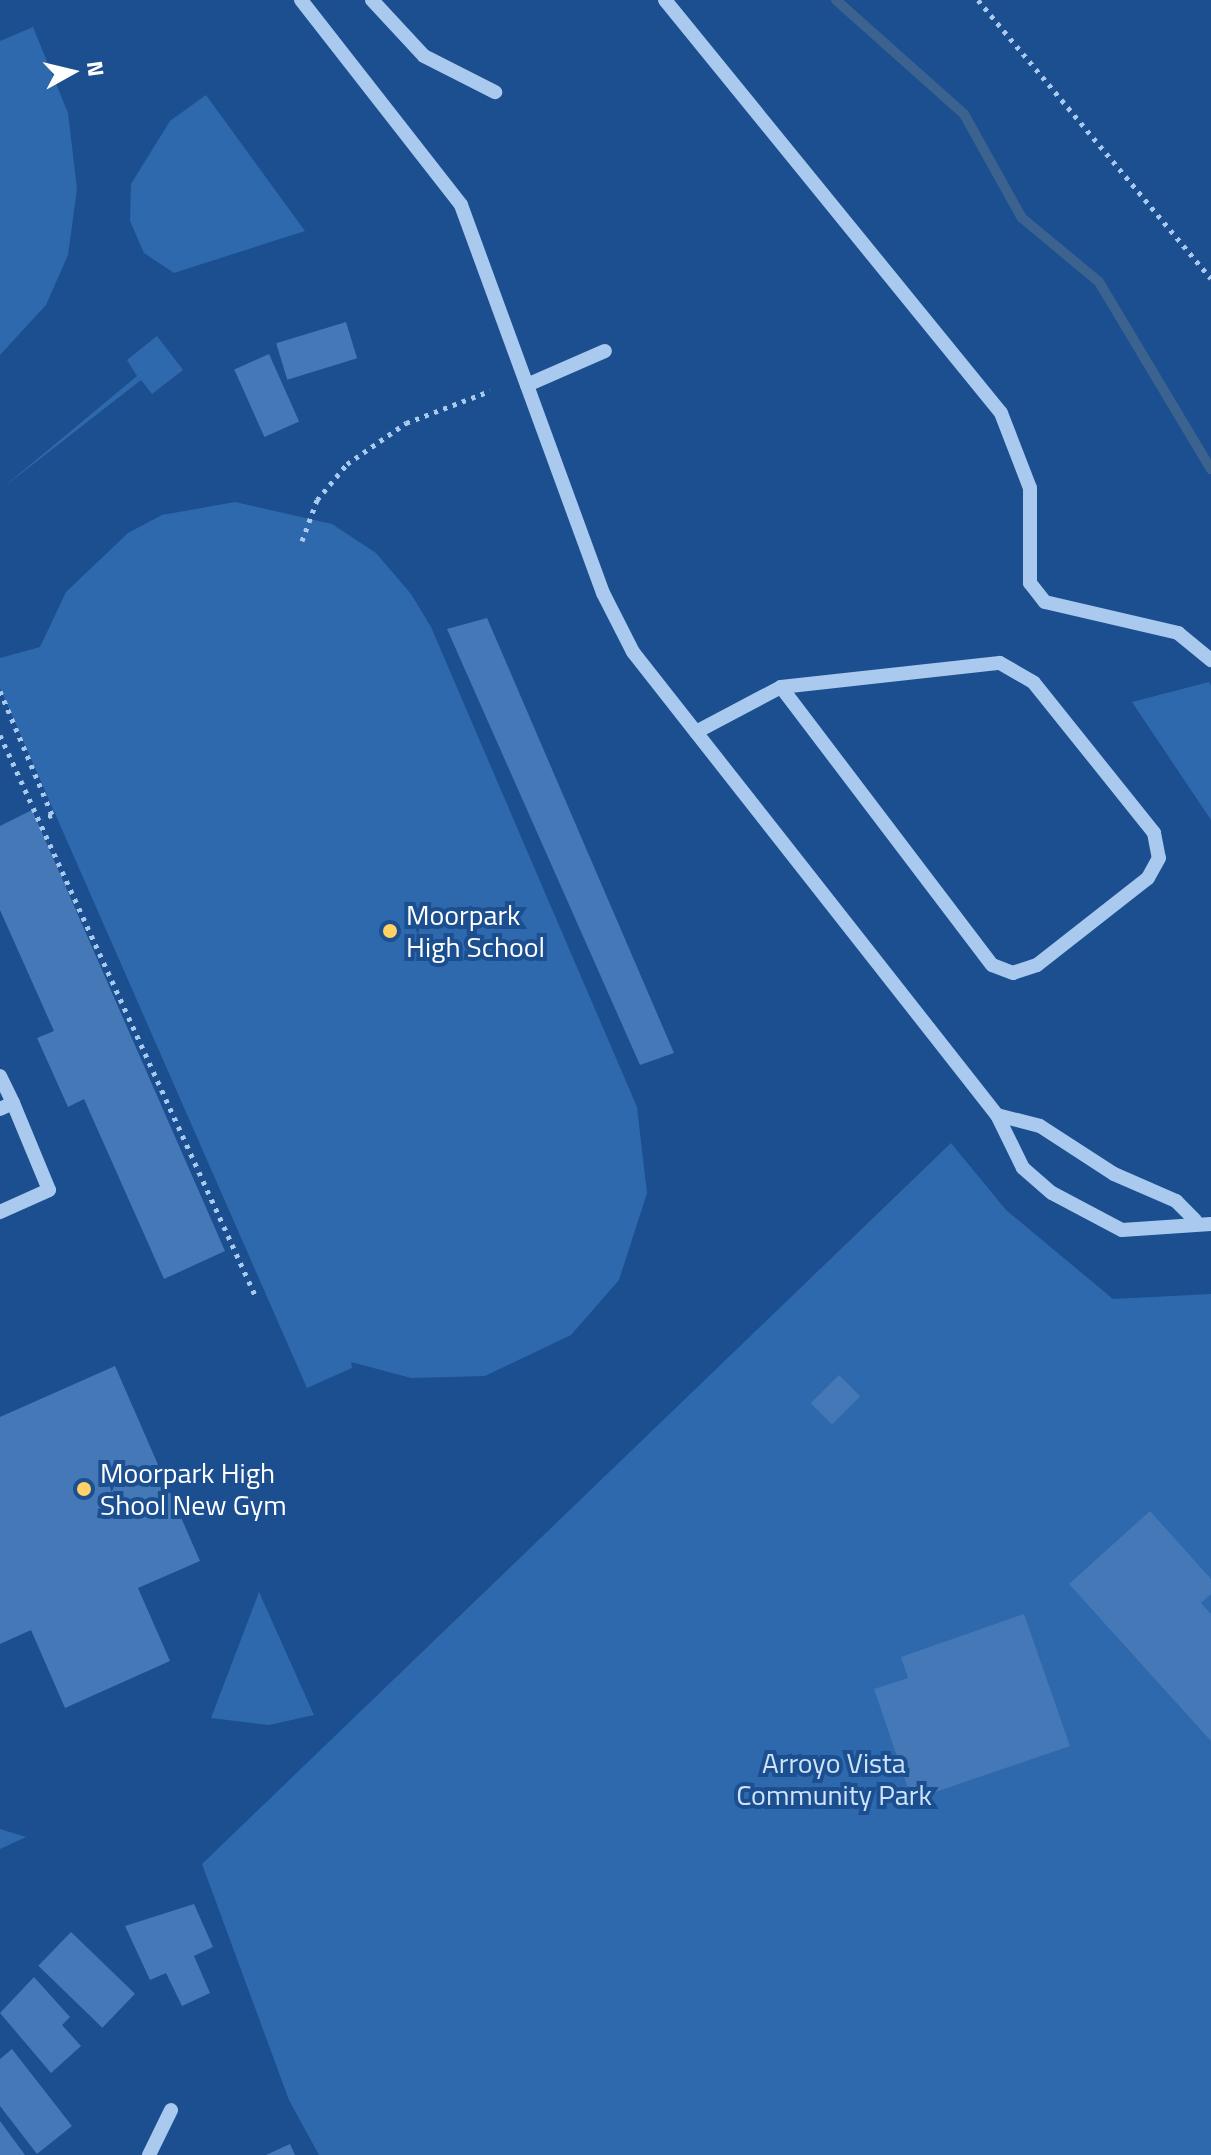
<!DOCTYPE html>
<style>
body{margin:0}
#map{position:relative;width:1211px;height:2155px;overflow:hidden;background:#1b4f8f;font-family:"Titillium Web",sans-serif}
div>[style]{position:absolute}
.green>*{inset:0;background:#2e69ad}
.stream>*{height:10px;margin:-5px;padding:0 5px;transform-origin:5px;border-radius:5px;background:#3c6290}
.building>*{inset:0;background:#4478b7;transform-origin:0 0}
.path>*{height:5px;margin-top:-2.5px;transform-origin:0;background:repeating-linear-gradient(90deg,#a9c9ee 0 4px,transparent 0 10px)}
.minor>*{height:14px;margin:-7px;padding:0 7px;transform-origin:7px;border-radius:7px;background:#a9c9ee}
.dots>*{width:22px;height:22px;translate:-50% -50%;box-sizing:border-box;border:4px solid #1b4f8f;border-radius:50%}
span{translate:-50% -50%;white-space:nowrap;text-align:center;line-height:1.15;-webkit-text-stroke:8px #1b4f8f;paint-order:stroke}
.poi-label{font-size:28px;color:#fff}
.left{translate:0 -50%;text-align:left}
.park-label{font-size:28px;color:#cfe3fa}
.north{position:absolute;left:32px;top:32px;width:80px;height:80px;-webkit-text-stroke:6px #1b4f8f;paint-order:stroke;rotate:82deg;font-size:22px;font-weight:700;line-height:32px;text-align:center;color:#fff}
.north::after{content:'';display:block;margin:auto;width:28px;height:36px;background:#fff;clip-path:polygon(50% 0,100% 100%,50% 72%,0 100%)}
</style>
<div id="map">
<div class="green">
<i style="clip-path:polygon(33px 27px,68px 113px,77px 189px,68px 255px,46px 305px,0 355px,0 41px)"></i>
<i style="clip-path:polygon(206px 95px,305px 231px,174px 273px,144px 253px,130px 221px,131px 184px,170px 121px)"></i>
<i style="clip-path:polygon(157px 336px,183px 370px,152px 394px,141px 380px,0 490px,137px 376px,127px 360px)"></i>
<i style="clip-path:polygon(235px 502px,332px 524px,376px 553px,411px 594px,431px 627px,637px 1107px,647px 1193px,619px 1280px,571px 1335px,485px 1376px,411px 1378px,351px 1362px,352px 1368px,307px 1388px,0 688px,0 658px,40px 647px,66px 592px,128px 533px,162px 515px)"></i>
<i style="clip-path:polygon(1209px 682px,1211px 685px,1211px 820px,1132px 702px)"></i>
<i style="clip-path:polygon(951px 1143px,1006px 1210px,1113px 1299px,1211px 1294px,1211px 2155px,319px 2155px,289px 2100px,202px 1864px)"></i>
<i style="clip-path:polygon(259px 1592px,314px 1715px,269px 1725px,211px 1718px)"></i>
<i style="clip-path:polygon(0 1829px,26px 1837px,0 1849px)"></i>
</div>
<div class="stream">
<i style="left:836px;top:0;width:171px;rotate:41.7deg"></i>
<i style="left:964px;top:114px;width:119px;rotate:60.9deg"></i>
<i style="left:1022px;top:218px;width:100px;rotate:39.7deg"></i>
<i style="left:1099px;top:282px;width:218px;rotate:59.1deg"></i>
</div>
<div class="building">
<i style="left:346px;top:322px;width:38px;height:73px;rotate:73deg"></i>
<i style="left:269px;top:354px;width:74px;height:38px;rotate:66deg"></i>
<i style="clip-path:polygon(487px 618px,674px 1053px,640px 1065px,447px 629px)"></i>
<i style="clip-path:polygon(32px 810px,225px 1251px,164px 1279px,84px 1099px,68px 1107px,37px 1038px,54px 1031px,0 910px,0 826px)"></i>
<i style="clip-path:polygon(115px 1366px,200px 1561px,138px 1588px,170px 1661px,65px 1708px,31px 1630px,0 1644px,0 1417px)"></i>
<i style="left:839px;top:1375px;width:30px;height:40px;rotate:45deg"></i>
<i style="clip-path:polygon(1150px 1511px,1211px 1579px,1211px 1594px,1201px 1603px,1211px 1614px,1211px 1741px,1069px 1584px)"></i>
<i style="clip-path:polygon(1024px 1614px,1070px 1746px,912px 1800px,874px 1689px,908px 1678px,901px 1657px)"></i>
<i style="clip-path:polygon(194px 1904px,213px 1947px,194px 1956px,210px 1993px,182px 2006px,166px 1973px,150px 1980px,125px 1926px)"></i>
<i style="left:71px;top:1932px;width:89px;height:47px;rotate:44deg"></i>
<i style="clip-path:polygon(34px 1977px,70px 2017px,62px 2025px,81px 2046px,51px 2073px,0 2013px)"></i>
<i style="clip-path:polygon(12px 2049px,72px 2126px,37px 2154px,0 2106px,0 2059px)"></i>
<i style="clip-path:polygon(0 2121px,25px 2155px,0 2155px)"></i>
<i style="clip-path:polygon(290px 2144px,295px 2155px,266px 2155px)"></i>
</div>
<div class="path">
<i style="left:978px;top:0;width:363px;rotate:50.1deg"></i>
<i style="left:302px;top:541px;width:44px;rotate:-69.9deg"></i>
<i style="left:317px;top:500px;width:47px;rotate:-50.2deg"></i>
<i style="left:347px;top:464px;width:72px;rotate:-34.8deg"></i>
<i style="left:406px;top:423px;width:90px;rotate:-20.9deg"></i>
<i style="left:0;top:691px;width:134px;rotate:67.2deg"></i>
<i style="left:52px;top:815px;width:10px;rotate:163deg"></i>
<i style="left:0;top:735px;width:615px;rotate:65.52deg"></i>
</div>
<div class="minor">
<i style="left:301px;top:0;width:260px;rotate:52deg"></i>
<i style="left:461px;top:205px;width:413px;rotate:69.9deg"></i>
<i style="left:603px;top:593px;width:66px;rotate:63deg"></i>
<i style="left:633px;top:652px;width:589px;rotate:51.83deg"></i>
<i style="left:997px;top:1115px;width:59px;rotate:63.9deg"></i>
<i style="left:1023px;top:1168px;width:38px;rotate:41deg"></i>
<i style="left:1052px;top:1193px;width:79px;rotate:27.9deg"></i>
<i style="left:1122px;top:1230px;width:89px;rotate:-3.9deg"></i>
<i style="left:372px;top:0;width:76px;rotate:47.1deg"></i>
<i style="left:424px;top:56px;width:80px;rotate:26.9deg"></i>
<i style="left:665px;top:0;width:532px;rotate:50.87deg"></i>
<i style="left:1001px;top:413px;width:80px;rotate:68.9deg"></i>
<i style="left:1030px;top:488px;width:95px;rotate:90deg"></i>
<i style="left:1030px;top:583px;width:24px;rotate:52deg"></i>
<i style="left:1045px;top:602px;width:137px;rotate:13.1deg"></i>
<i style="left:1178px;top:633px;width:43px;rotate:39.3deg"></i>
<i style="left:527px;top:385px;width:85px;rotate:-23.6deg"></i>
<i style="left:696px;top:732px;width:96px;rotate:-27.9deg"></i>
<i style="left:781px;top:687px;width:220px;rotate:-6.3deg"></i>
<i style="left:1000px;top:663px;width:39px;rotate:30deg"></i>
<i style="left:1034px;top:683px;width:192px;rotate:51.3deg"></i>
<i style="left:1154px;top:833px;width:25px;rotate:79deg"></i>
<i style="left:1159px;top:858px;width:23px;rotate:119deg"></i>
<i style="left:1148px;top:878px;width:141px;rotate:141.9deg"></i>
<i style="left:1037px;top:965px;width:25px;rotate:162deg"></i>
<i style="left:1013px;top:973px;width:22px;rotate:-159deg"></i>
<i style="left:992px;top:965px;width:349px;rotate:-127.2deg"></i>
<i style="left:0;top:1076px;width:30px;rotate:64deg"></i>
<i style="left:0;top:1109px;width:14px;rotate:-25deg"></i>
<i style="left:13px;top:1103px;width:94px;rotate:67.5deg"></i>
<i style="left:49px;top:1190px;width:54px;rotate:155.8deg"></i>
<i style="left:997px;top:1115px;width:44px;rotate:14.3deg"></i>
<i style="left:1040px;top:1126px;width:88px;rotate:33deg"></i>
<i style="left:1114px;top:1174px;width:68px;rotate:23.5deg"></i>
<i style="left:1176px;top:1201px;width:27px;rotate:45deg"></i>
<i style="left:149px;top:2155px;width:50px;rotate:-63.9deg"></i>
</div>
<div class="dots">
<i style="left:390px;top:931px;background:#ffd166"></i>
<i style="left:84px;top:1489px;background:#ffd166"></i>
</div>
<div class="poi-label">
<span class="left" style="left:406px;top:931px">Moorpark<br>High School</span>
<span class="left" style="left:100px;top:1489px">Moorpark High<br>Shool New Gym</span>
</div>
<div class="park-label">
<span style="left:834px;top:1779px">Arroyo Vista<br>Community Park</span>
</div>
<div class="north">N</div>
</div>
